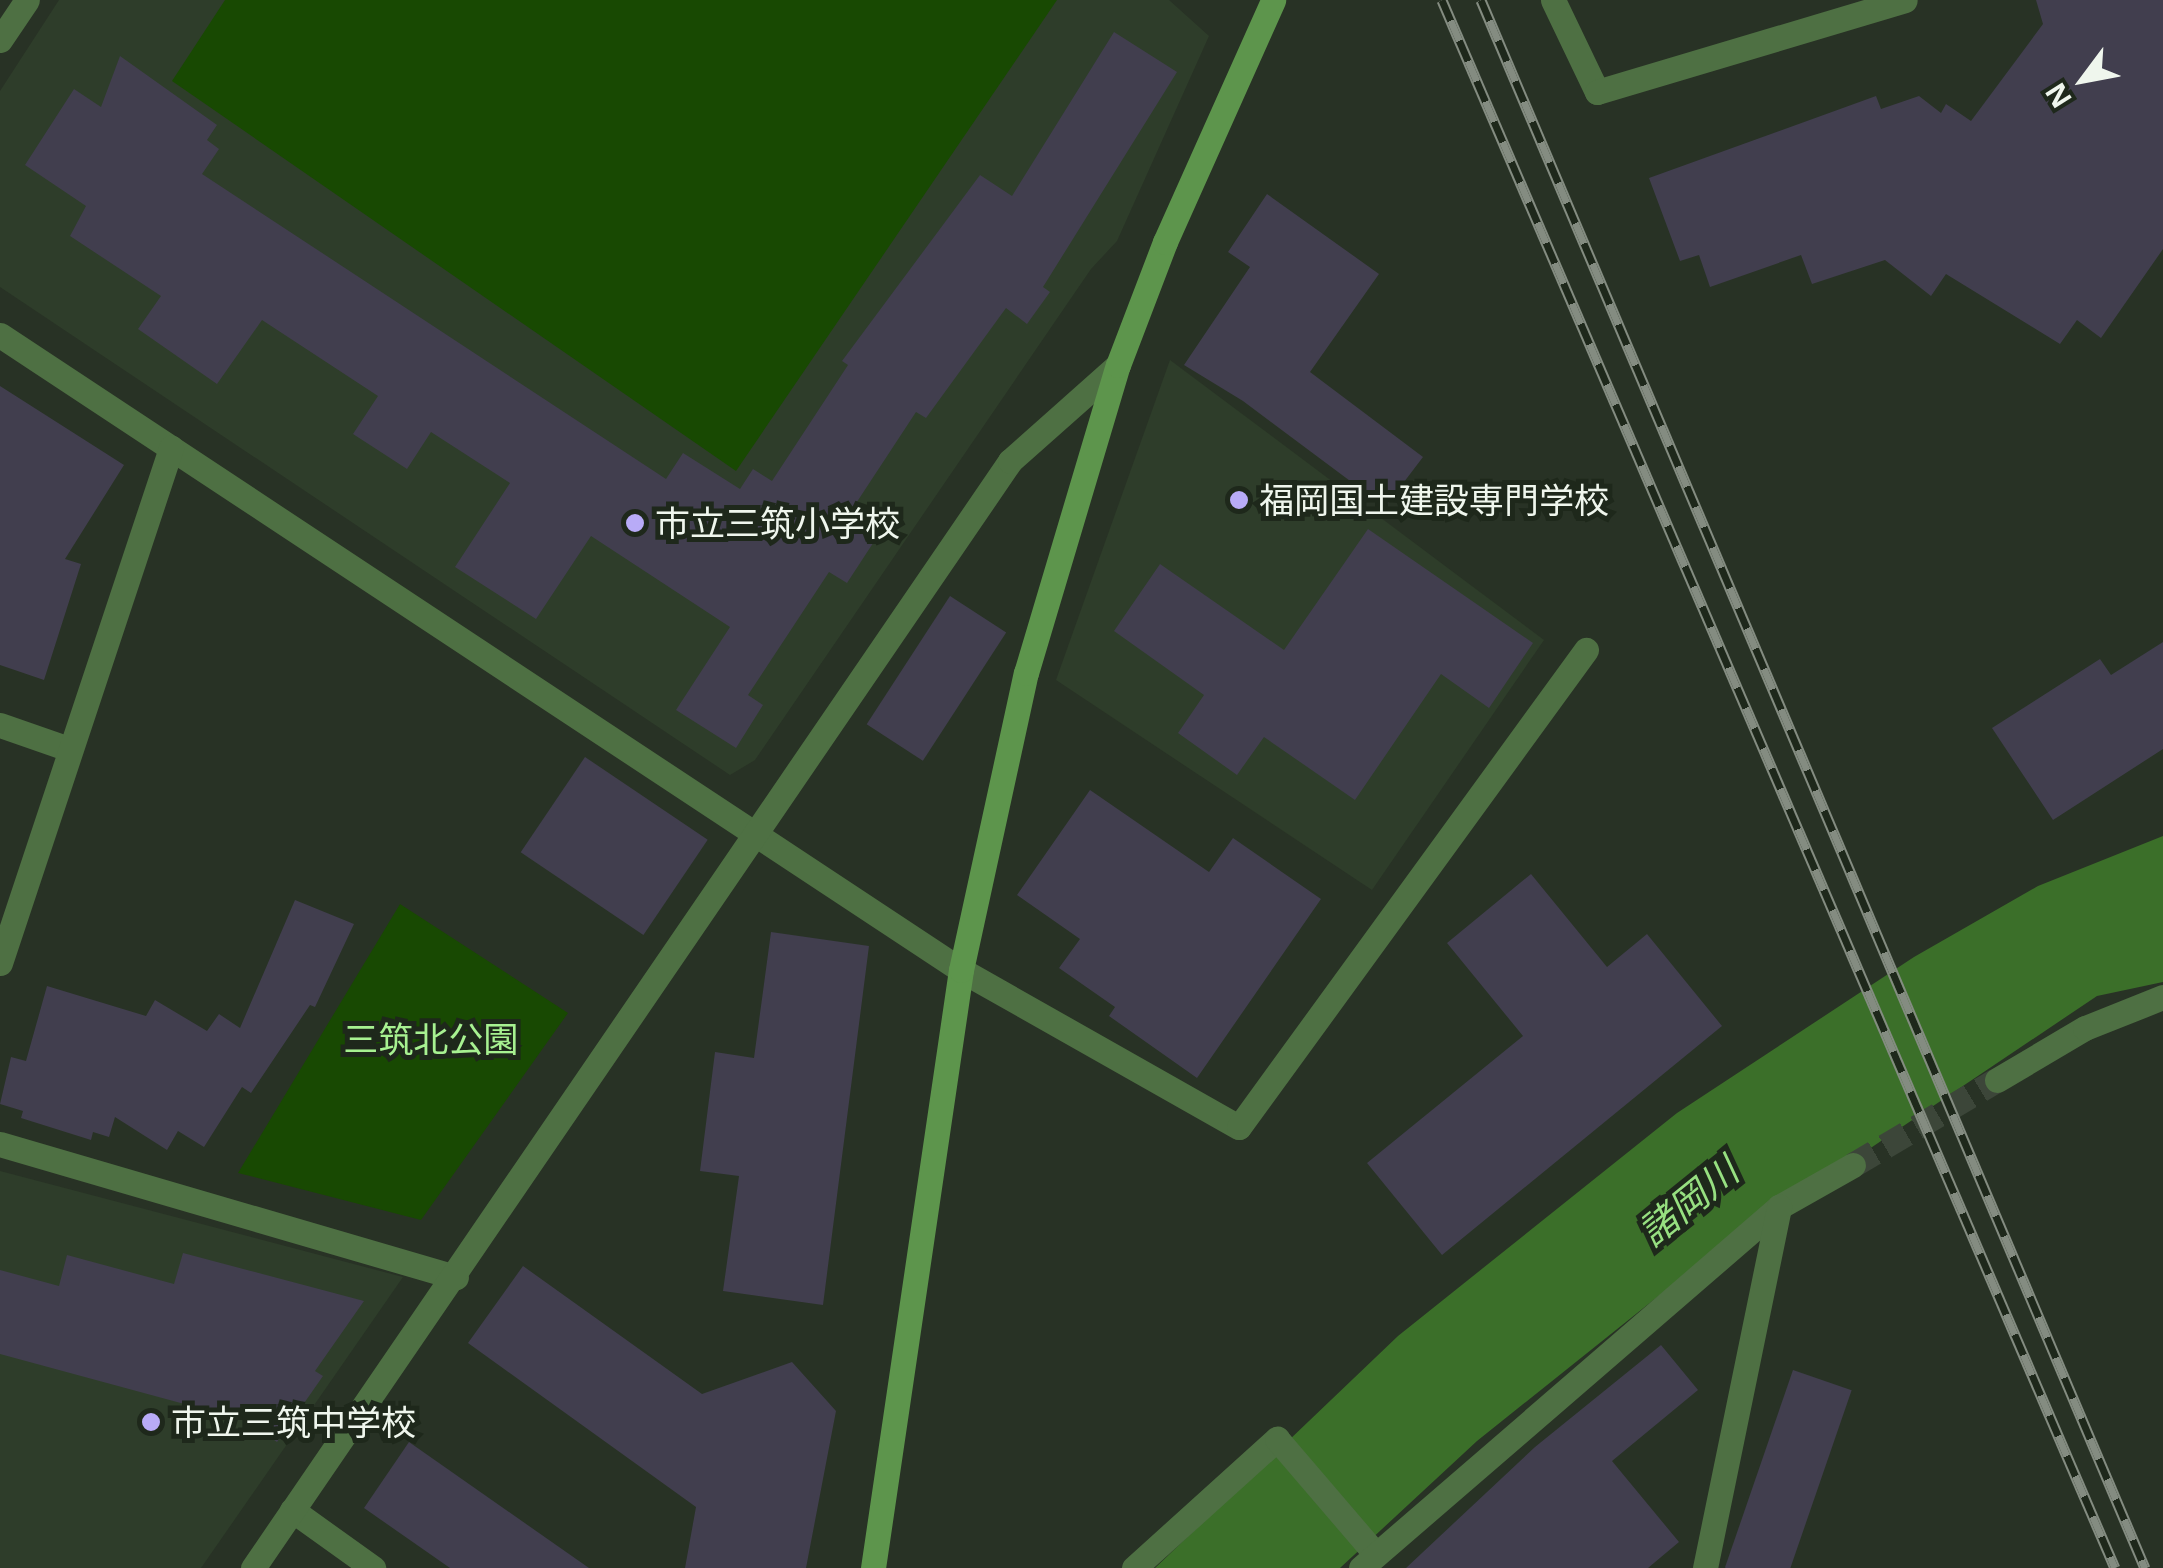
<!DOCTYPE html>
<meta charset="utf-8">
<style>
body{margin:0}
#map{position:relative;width:2163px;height:1568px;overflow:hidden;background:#283225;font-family:"Open Sans","Noto Sans JP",sans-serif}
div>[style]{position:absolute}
.built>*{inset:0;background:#2e3d2a}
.green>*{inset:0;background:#184902}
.water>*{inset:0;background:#3b6f29}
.building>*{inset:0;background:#413e4e;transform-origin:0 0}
.street-tunnel>*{height:25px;margin-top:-12.5px;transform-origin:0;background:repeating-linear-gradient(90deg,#3c4639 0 25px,transparent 0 37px)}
.street>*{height:25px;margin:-12.5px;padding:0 12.5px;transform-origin:12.5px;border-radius:12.5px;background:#4e7043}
.secondary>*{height:25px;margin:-12.5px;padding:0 12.5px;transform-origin:12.5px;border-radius:12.5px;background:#5d954c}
.rail>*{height:11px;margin-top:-5.5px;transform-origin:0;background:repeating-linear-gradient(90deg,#1e281b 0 22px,#848c81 0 44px);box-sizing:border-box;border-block:2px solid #848c81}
.dots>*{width:28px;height:28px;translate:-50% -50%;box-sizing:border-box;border:5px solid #1e281b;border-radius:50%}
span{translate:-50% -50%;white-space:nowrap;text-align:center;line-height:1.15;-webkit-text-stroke:10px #1e281b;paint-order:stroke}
.poi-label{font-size:35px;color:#eff6ed}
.left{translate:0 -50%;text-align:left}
.park-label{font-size:35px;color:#a7f191}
.water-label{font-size:38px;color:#97e081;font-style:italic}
.north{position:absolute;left:2033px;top:30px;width:100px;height:100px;-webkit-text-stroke:8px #1e281b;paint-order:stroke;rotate:238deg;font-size:28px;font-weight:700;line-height:40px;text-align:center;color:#eff6ed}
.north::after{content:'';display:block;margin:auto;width:35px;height:45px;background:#eff6ed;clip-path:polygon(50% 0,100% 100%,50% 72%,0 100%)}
</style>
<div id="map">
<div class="built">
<i style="clip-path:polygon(59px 0,1169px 0,1209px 36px,1117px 241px,1091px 269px,755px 760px,730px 775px,0 287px,0 91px)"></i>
<i style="clip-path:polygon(1170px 360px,1544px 640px,1372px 890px,1056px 680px)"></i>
<i style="clip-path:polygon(0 1171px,403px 1277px,201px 1568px,0 1568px)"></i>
</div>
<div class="green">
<i style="clip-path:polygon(225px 0,1057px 0,736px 471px,172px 81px)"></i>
<i style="clip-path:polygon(400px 904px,568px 1013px,421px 1220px,238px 1173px)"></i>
</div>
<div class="water">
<i style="clip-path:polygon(2163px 836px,2163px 982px,2097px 996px,1701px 1262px,1477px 1441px,1340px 1568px,1155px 1568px,1398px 1336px,1677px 1113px,1914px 957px,2038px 886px)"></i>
</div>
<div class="building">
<i style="clip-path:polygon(2036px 0,2163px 0,2163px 249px,2101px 338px,2077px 320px,2060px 344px,1946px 274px,1931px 296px,1885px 260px,1812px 284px,1801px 255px,1710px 287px,1699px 255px,1680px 261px,1649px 178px,1876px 96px,1881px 109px,1919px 96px,1941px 113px,1946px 104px,1971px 121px,2043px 24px)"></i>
<i style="clip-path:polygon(1114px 32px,1177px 72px,1043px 287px,1050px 292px,1027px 324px,1006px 308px,926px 418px,916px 412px,849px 514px,879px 534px,847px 583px,829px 572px,748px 695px,763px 705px,736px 748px,676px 710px,730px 627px,591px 536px,536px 619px,455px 567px,510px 483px,431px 432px,407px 469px,353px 434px,378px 396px,262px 320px,217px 384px,138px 329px,161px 296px,70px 236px,86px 206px,25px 165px,74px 89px,101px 107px,120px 56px,217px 125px,207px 140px,219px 149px,202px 174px,666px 479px,683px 453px,740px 489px,753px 469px,772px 481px,848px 365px,842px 361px,980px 175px,1012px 196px)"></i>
<i style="clip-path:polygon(1267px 194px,1379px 274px,1310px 372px,1423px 457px,1385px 507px,1243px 401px,1184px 365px,1250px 267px,1228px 252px)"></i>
<i style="clip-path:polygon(0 386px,124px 465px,65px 559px,81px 564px,44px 680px,0 665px)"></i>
<i style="clip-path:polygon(1368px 529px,1533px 643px,1489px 708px,1441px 674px,1355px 800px,1264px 737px,1237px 775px,1178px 733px,1204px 695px,1114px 631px,1160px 564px,1284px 650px)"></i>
<i style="left:950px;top:596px;width:67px;height:153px;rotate:33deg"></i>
<i style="clip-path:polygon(2163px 642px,2163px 749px,2053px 820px,1992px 728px,2100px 659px,2111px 675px)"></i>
<i style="left:585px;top:757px;width:148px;height:115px;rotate:34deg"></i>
<i style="clip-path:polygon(1090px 790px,1209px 872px,1233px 838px,1321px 899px,1197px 1078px,1109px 1016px,1115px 1007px,1059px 968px,1080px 939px,1017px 895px)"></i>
<i style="clip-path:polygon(1531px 874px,1607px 967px,1647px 934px,1722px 1026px,1442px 1255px,1367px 1163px,1523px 1036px,1447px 943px)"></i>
<i style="clip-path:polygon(295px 900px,354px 924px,315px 1007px,310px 1005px,251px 1093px,242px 1087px,204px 1147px,178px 1131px,167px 1150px,115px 1117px,109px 1137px,93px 1132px,91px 1140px,21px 1118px,23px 1111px,0 1104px,11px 1057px,26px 1061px,47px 986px,146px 1016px,155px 1000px,207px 1031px,219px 1014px,240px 1028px)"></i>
<i style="clip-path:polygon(771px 932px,869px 946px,823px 1305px,723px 1291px,739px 1176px,700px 1171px,715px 1052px,754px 1058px)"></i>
<i style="clip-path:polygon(183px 1253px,364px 1301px,315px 1371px,323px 1376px,277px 1442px,247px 1421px,0 1354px,0 1270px,59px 1286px,67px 1255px,174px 1284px)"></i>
<i style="clip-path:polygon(523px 1266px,702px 1394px,792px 1362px,836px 1411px,806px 1568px,685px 1568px,696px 1507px,468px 1343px)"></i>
<i style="clip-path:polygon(1661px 1345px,1698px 1390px,1612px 1461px,1679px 1542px,1648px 1568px,1406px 1568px,1535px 1447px)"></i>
<i style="left:1793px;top:1370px;width:62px;height:209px;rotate:19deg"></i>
<i style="clip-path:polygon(409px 1442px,589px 1568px,450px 1568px,364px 1508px)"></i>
</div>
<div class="street-tunnel">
<i style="left:1853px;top:1165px;width:167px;rotate:-30.6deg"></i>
</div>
<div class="street">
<i style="left:1553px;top:0;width:102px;rotate:64.4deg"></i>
<i style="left:1597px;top:92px;width:321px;rotate:-16.6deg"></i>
<i style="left:0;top:40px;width:48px;rotate:-56deg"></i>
<i style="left:0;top:335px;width:1152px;rotate:33.46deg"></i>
<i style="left:961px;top:970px;width:319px;rotate:29.5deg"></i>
<i style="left:1239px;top:1127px;width:590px;rotate:-53.97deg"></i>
<i style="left:0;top:725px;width:73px;rotate:19.2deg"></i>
<i style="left:0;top:963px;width:543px;rotate:-71.63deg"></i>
<i style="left:1997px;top:1080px;width:102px;rotate:-30.6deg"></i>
<i style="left:2085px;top:1028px;width:84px;rotate:-21.7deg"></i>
<i style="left:0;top:1144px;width:475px;rotate:16.3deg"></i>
<i style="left:292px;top:1510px;width:100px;rotate:35.6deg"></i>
<i style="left:253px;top:1568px;width:1341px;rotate:-55.63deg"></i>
<i style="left:1010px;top:461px;width:144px;rotate:-41.6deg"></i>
<i style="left:1134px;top:1568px;width:193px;rotate:-42.1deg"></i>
<i style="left:1277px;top:1439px;width:148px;rotate:49.4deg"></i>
<i style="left:1361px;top:1568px;width:552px;rotate:-40.82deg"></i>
<i style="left:1779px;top:1207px;width:85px;rotate:-29.6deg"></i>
<i style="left:1705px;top:1568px;width:369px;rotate:-78.4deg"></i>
</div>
<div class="secondary">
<i style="left:873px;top:1568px;width:604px;rotate:-81.63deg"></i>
<i style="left:961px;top:970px;width:304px;rotate:-77.7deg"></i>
<i style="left:1026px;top:673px;width:321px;rotate:-73.4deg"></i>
<i style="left:1118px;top:365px;width:132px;rotate:-69.1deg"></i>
<i style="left:1165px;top:242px;width:265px;rotate:-65.9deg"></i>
</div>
<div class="rail">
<i style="left:1442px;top:0;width:1706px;rotate:66.77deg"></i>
<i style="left:1481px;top:0;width:1703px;rotate:67.05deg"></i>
</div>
<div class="dots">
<i style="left:1239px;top:500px;background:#b8abf7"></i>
<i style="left:635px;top:523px;background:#b8abf7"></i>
<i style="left:151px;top:1422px;background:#b8abf7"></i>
</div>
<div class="poi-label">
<span class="left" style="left:1259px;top:500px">福岡国土建設専門学校</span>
<span class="left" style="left:655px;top:523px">市立三筑小学校</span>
<span class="left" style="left:171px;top:1422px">市立三筑中学校</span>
</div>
<div class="park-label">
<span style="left:431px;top:1039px">三筑北公園</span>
</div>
<div class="water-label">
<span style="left:1688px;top:1201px;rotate:-39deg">諸岡川</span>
</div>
<div class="north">N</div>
</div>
